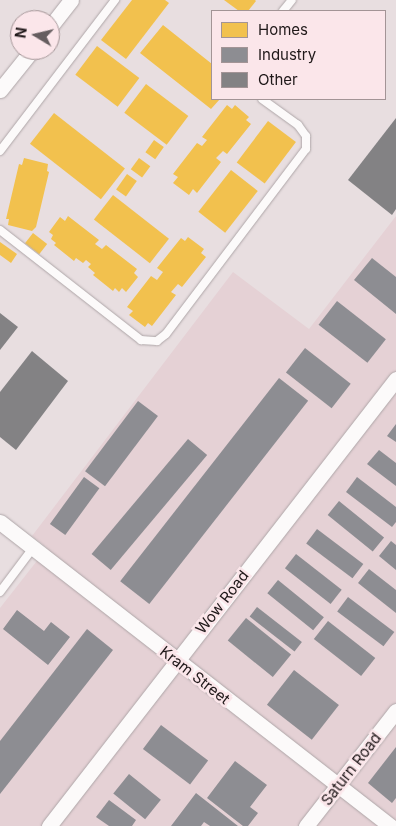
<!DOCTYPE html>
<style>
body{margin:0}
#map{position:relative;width:396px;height:826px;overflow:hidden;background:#e8dee0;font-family:Inter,sans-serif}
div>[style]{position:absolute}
.built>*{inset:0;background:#e5d1d5}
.homes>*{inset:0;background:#f2c14e;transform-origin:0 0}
.industry>*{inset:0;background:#8d8d92;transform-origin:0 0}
.building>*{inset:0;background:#838284}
.roads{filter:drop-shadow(0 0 1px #aea6a8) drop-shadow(0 0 1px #aea6a8)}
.service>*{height:8px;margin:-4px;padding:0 4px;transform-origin:4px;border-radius:4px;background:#fcfafa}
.minor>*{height:15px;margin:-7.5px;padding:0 7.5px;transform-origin:7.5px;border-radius:7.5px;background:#fcfafa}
span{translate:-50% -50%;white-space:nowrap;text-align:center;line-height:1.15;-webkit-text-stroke:5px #fbe6ea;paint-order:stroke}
.street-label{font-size:15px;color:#1f1819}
.legend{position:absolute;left:211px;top:10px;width:175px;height:90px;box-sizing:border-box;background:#fbe6ea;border:1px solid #a39496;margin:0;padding:6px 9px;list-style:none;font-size:15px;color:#1f1819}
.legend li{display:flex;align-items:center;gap:10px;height:25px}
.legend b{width:25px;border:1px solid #a39496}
.north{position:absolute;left:10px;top:10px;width:50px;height:50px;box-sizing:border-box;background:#fbe6ea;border:1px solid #a39496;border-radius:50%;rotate:279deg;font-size:14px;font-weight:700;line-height:20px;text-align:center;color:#1f1819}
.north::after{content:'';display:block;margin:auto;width:18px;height:22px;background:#655d5f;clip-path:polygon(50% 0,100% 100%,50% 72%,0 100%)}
</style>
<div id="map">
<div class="built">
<i style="clip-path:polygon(396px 216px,396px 826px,0 826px,0 608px,47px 548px,32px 536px,233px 272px,309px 329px)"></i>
</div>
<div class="homes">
<i style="clip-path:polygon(132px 0,165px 0,169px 3px,126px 59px,101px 40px)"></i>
<i style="clip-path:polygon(224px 0,255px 0,256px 1px,248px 11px,239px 11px)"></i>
<i style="clip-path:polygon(163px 25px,212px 64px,212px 99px,220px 99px,211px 109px,140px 53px)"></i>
<i style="left:97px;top:46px;width:53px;height:36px;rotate:37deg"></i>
<i style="left:146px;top:84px;width:53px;height:36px;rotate:37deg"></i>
<i style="clip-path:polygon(227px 105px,232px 109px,235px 105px,249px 117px,246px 120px,251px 124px,227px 154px,223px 151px,216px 158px,221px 162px,197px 193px,193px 189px,189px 195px,173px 183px,178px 177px,173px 174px,197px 143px,202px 146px,207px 140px,202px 137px)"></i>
<i style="left:54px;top:113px;width:90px;height:39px;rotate:38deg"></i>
<i style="left:268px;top:121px;width:35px;height:52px;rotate:37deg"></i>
<i style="left:154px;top:140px;width:12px;height:15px;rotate:35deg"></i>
<i style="clip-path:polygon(24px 158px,48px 164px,47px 171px,49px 172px,36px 227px,32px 231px,8px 225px,9px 219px,6px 219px,19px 164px,22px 165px)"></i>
<i style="left:139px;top:158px;width:14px;height:14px;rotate:36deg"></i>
<i style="left:231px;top:170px;width:34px;height:53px;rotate:38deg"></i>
<i style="left:127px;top:174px;width:12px;height:19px;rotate:35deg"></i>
<i style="left:113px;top:195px;width:71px;height:31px;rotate:38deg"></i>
<i style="clip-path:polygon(68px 216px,99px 240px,95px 244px,102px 249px,106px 245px,137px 269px,134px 273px,138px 277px,126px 292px,122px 288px,119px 292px,115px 288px,113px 291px,93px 275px,95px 273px,88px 267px,91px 264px,86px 260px,83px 263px,76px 258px,74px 261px,54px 245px,56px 243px,51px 239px,53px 235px,49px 232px,60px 217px,65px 221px)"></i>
<i style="left:33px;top:233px;width:18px;height:13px;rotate:38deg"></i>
<i style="clip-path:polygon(188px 237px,204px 249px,201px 253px,206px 257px,182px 287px,178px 284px,171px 292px,176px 295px,152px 326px,148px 323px,145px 327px,129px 315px,133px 311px,127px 307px,151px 276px,157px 280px,163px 272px,157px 268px,181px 238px,185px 241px)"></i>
<i style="clip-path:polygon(0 242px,17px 254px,11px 263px,0 255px)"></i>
</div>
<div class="industry">
<i style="clip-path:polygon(372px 258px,396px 277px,396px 314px,354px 280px)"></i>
<i style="left:337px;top:301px;width:62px;height:30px;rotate:38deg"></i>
<i style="left:305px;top:348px;width:58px;height:31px;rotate:38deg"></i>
<i style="left:279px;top:378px;width:37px;height:258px;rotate:38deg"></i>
<i style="left:138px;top:401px;width:25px;height:88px;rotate:37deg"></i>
<i style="clip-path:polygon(396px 424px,396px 442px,387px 436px)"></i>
<i style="left:188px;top:439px;width:25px;height:150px;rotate:40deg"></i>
<i style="clip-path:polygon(379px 450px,396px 463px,396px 486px,367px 464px)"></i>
<i style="left:84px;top:477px;width:19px;height:58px;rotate:36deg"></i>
<i style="clip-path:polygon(357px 477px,396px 507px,396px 522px,392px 527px,346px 492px)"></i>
<i style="left:339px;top:501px;width:58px;height:18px;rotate:39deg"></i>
<i style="left:317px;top:529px;width:58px;height:18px;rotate:37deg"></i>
<i style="clip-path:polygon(391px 541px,396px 545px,396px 570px,379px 556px)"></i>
<i style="left:296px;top:554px;width:58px;height:18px;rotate:38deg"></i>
<i style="clip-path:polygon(369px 569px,396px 590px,396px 613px,358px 583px)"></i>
<i style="left:278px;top:580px;width:59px;height:17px;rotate:39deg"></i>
<i style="left:348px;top:597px;width:58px;height:18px;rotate:37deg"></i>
<i style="left:257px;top:607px;width:57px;height:12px;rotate:38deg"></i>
<i style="clip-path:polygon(17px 610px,44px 631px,51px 622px,70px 637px,48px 665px,3px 629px)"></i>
<i style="left:246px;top:618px;width:58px;height:29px;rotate:39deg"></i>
<i style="left:328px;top:621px;width:60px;height:23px;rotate:38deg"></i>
<i style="clip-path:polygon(87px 629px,113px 650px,0 794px,0 741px)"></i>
<i style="left:294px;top:670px;width:57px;height:44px;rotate:38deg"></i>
<i style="left:161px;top:725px;width:59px;height:30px;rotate:37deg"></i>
<i style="clip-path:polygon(396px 747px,396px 798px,392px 803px,368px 783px)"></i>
<i style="clip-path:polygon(235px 761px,267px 785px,250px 807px,258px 813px,248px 826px,243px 826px,207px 798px)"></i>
<i style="left:129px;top:774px;width:41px;height:25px;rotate:39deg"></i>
<i style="clip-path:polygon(196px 793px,238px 826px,210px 826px,204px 822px,201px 826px,171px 826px)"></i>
<i style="clip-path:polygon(109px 800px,136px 820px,132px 826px,109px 826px,96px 817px)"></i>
</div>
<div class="building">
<i style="clip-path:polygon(396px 118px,396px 209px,392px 215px,348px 180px)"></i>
<i style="clip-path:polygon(0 313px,18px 327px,0 350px)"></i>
<i style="clip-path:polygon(32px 351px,68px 381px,16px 450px,0 437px,0 392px)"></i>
</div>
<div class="roads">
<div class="service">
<i style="left:283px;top:11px;width:14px;rotate:-51deg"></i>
<i style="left:0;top:151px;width:190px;rotate:-52.7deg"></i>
<i style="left:0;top:230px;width:179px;rotate:38deg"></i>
<i style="left:141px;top:340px;width:16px;rotate:4deg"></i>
<i style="left:157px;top:341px;width:11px;rotate:-38deg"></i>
<i style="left:166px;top:334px;width:232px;rotate:-52.9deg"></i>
<i style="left:306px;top:149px;width:13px;rotate:-90deg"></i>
<i style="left:306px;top:136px;width:14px;rotate:-126deg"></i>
<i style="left:298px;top:125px;width:44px;rotate:-144.2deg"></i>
<i style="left:0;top:592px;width:55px;rotate:-53.1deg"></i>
</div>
<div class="minor">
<i style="left:50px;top:27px;width:34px;rotate:-52deg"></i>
<i style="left:0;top:90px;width:51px;rotate:-51.3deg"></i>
<i style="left:0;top:522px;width:495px;rotate:37.9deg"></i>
<i style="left:49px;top:826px;width:566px;rotate:-52.18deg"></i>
<i style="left:306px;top:826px;width:146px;rotate:-52deg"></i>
</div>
</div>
<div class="street-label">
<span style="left:222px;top:602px;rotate:-52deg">Wow Road</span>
<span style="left:195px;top:675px;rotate:38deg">Kram Street</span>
<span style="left:351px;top:769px;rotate:-52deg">Saturn Road</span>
</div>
<ul class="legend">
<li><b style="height:14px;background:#f2c14e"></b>Homes</li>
<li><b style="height:14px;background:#8d8d92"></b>Industry</li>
<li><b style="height:14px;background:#838284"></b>Other</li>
</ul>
<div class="north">N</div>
</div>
